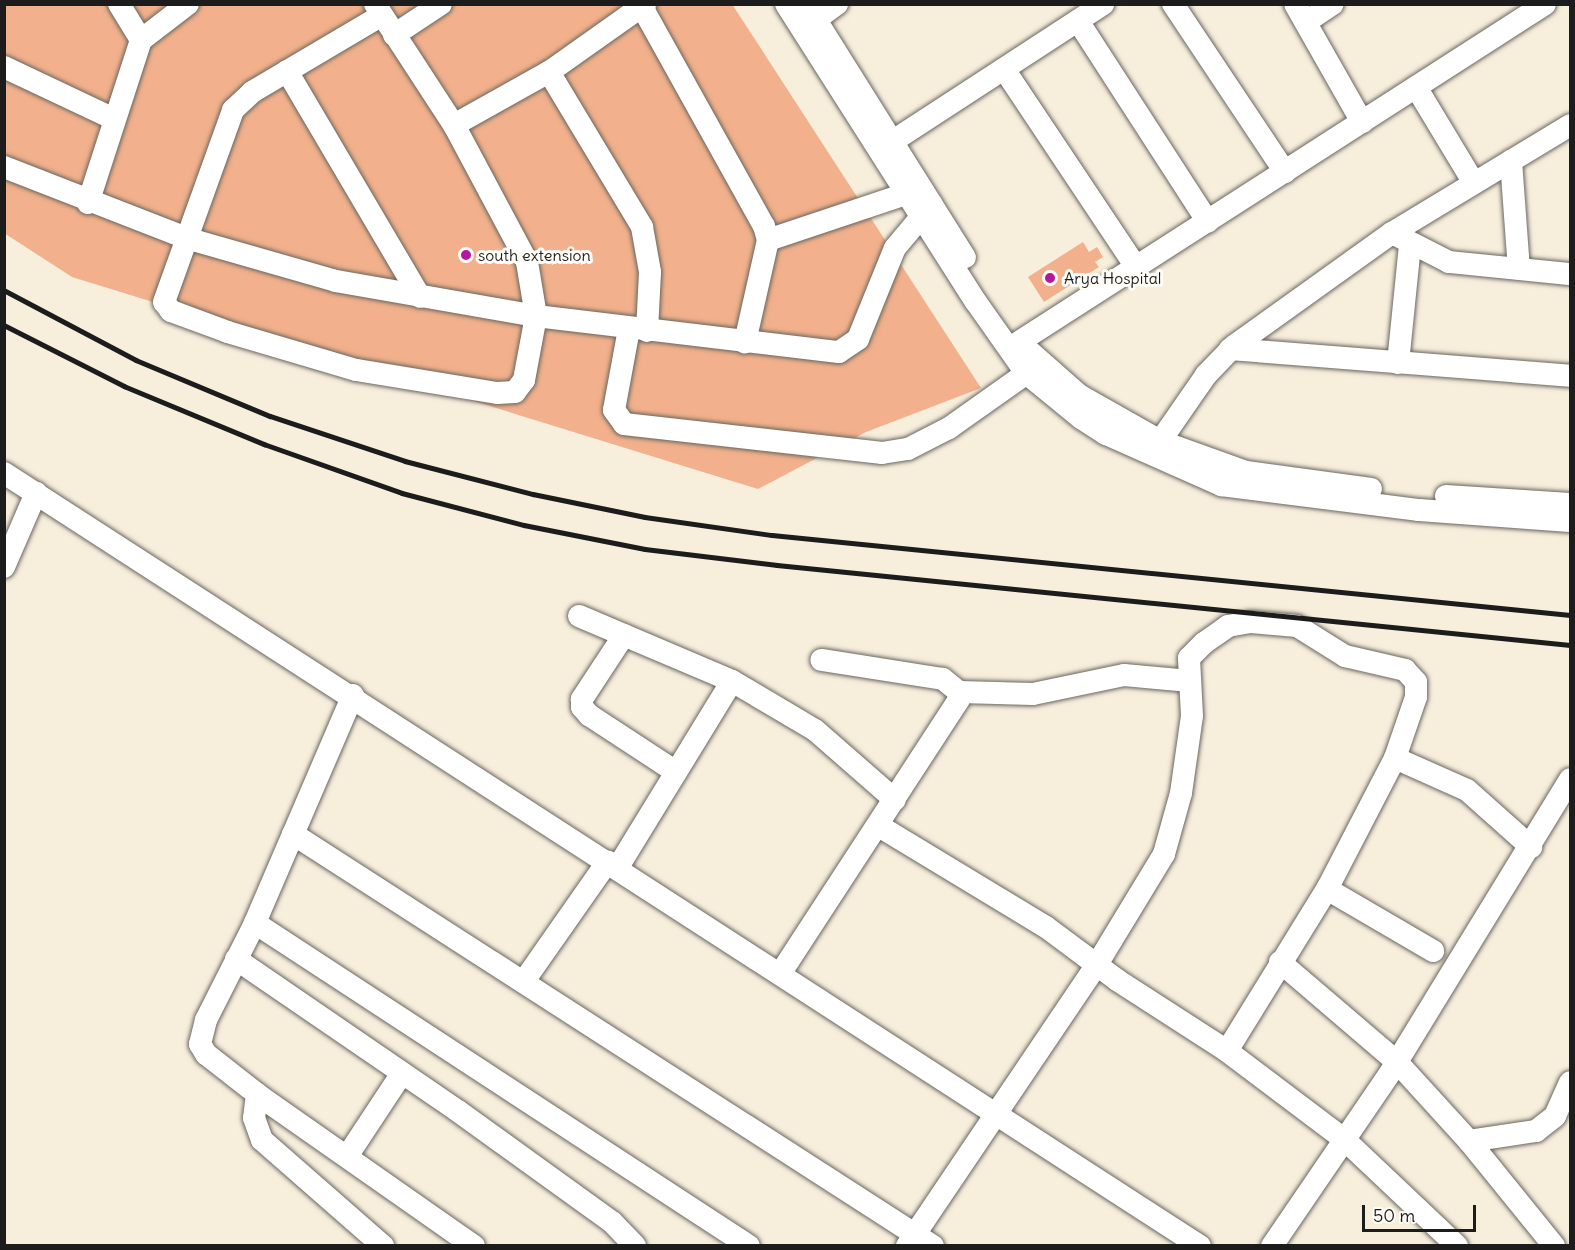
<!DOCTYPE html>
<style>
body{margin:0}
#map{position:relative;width:1575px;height:1250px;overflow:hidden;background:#f7eedc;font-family:Delius,sans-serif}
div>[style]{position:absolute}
.building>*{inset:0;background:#f2b18c}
.roads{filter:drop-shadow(0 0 2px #69665f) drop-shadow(0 0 2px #69665f)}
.minor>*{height:22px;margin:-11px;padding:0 11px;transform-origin:11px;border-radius:11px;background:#fff}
.rail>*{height:4.5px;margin:-2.25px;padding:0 2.25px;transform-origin:2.25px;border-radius:2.25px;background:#1c1c1c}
.dots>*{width:16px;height:16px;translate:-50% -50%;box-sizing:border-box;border:3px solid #fdfcf7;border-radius:50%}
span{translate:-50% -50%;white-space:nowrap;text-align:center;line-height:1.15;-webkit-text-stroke:6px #fdfcf7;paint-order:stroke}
.poi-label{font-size:16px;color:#1c1c1c}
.left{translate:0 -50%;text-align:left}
.frame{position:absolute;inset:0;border:6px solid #1c1c1c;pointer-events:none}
.scale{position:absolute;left:1362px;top:1205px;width:114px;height:27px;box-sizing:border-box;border:3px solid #1c1c1c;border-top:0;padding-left:8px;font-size:18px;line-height:21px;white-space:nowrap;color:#1c1c1c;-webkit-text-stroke:4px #fdfcf7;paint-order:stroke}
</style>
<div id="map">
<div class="building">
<i style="clip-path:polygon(4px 4px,732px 4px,981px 388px,866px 432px,758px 489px,72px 277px,4px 233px)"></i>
<i style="clip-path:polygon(1083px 242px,1089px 252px,1097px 247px,1103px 257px,1095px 262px,1099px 267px,1044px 302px,1028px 277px)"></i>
</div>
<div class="roads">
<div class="minor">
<i style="left:119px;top:4px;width:42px;rotate:58.6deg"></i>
<i style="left:375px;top:4px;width:145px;rotate:56.9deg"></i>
<i style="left:454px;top:125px;width:155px;rotate:61.9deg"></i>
<i style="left:527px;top:262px;width:55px;rotate:80.5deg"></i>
<i style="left:536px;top:316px;width:65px;rotate:100.6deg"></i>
<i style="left:524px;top:380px;width:15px;rotate:127deg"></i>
<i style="left:515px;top:392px;width:18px;rotate:177deg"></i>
<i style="left:497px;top:393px;width:143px;rotate:-170.7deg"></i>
<i style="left:356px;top:370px;width:134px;rotate:-163.5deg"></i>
<i style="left:228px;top:332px;width:61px;rotate:-159.8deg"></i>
<i style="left:171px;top:311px;width:11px;rotate:-128deg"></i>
<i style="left:164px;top:302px;width:204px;rotate:-70.2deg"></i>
<i style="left:233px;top:110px;width:26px;rotate:-43deg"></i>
<i style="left:252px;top:92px;width:151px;rotate:-30.6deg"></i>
<i style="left:786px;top:4px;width:353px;rotate:57.5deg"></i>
<i style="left:976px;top:302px;width:87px;rotate:54.8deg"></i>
<i style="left:1026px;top:373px;width:71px;rotate:39.3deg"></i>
<i style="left:1081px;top:418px;width:30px;rotate:33deg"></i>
<i style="left:1106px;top:434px;width:126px;rotate:23.9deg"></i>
<i style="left:1221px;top:485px;width:200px;rotate:7.2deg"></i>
<i style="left:1419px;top:510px;width:151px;rotate:4.2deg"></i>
<i style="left:806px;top:4px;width:299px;rotate:57.9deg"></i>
<i style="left:1173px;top:4px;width:202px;rotate:56.3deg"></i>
<i style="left:1295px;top:4px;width:136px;rotate:60.4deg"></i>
<i style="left:642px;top:7px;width:251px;rotate:60.9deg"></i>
<i style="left:764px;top:226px;width:15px;rotate:74deg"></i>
<i style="left:768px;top:240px;width:105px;rotate:102.7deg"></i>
<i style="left:1078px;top:21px;width:239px;rotate:57.1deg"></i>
<i style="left:1306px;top:22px;width:32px;rotate:-34deg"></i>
<i style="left:804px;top:28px;width:41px;rotate:-36deg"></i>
<i style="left:394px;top:35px;width:56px;rotate:-33.4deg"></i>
<i style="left:4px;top:67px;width:122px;rotate:25.3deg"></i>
<i style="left:1004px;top:69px;width:238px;rotate:56.3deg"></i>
<i style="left:287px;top:71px;width:262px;rotate:59.5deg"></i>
<i style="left:549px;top:72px;width:181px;rotate:59deg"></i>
<i style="left:642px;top:227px;width:46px;rotate:79.9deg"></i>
<i style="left:650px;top:272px;width:59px;rotate:92.9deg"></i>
<i style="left:1416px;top:87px;width:112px;rotate:58.9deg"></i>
<i style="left:454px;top:125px;width:109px;rotate:-29.2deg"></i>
<i style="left:549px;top:72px;width:118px;rotate:-35.3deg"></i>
<i style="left:893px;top:141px;width:251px;rotate:-33.1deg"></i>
<i style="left:1511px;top:161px;width:108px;rotate:85.8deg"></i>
<i style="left:4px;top:167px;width:195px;rotate:21.3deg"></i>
<i style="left:186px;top:238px;width:156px;rotate:16deg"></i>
<i style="left:336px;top:281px;width:203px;rotate:9.9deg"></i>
<i style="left:536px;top:316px;width:305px;rotate:6.8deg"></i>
<i style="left:839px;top:352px;width:23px;rotate:-34deg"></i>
<i style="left:858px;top:339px;width:98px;rotate:-67.9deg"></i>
<i style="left:895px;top:248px;width:57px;rotate:-49.9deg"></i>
<i style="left:88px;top:203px;width:171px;rotate:-72deg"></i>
<i style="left:141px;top:40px;width:59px;rotate:-37.5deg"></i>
<i style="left:1392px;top:233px;width:64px;rotate:27deg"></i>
<i style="left:1449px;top:262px;width:122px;rotate:5.7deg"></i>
<i style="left:768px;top:240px;width:160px;rotate:-18.5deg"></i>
<i style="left:629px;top:329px;width:82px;rotate:100.5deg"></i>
<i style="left:614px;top:410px;width:17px;rotate:54deg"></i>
<i style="left:624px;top:424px;width:260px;rotate:6.4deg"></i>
<i style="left:882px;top:453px;width:26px;rotate:-9deg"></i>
<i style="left:908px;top:449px;width:46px;rotate:-27.1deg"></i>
<i style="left:949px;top:428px;width:109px;rotate:-35.3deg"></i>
<i style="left:1019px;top:342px;width:625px;rotate:-32.72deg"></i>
<i style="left:1020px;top:343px;width:79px;rotate:41.4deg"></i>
<i style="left:1079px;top:395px;width:93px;rotate:29.6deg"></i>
<i style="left:1160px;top:441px;width:91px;rotate:19.8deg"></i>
<i style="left:1246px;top:472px;width:126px;rotate:7.7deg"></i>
<i style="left:1230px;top:349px;width:341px;rotate:4.5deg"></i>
<i style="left:1398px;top:363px;width:120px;rotate:-84.2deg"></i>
<i style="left:1152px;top:453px;width:95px;rotate:-55.3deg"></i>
<i style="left:1206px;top:375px;width:40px;rotate:-46deg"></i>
<i style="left:1234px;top:346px;width:194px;rotate:-35.6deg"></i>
<i style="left:1392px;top:233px;width:208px;rotate:-31.2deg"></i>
<i style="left:4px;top:473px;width:1424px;rotate:32.88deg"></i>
<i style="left:1446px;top:496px;width:124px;rotate:3.7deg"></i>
<i style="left:4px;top:567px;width:81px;rotate:-66.6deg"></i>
<i style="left:579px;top:616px;width:166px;rotate:23deg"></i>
<i style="left:732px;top:681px;width:96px;rotate:30.6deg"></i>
<i style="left:815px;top:730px;width:106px;rotate:41.2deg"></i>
<i style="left:624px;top:635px;width:77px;rotate:123.3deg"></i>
<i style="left:582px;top:699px;width:8px;rotate:90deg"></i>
<i style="left:582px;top:707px;width:11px;rotate:49deg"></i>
<i style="left:589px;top:715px;width:104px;rotate:33.2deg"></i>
<i style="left:959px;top:692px;width:74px;rotate:1.5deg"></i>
<i style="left:1033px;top:694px;width:93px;rotate:-11.8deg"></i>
<i style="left:1124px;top:675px;width:66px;rotate:5.2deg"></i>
<i style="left:353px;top:695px;width:248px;rotate:113.3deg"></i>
<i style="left:255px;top:923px;width:109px;rotate:116.8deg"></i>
<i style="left:206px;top:1020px;width:25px;rotate:104deg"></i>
<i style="left:200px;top:1044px;width:12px;rotate:59deg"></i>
<i style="left:206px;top:1054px;width:70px;rotate:38deg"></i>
<i style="left:261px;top:1097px;width:260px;rotate:35deg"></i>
<i style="left:1395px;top:758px;width:79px;rotate:24deg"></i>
<i style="left:1467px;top:790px;width:86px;rotate:41.7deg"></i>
<i style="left:879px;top:826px;width:195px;rotate:31.2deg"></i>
<i style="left:1046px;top:927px;width:89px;rotate:36.7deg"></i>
<i style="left:1117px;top:980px;width:131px;rotate:32.8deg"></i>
<i style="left:1227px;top:1051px;width:148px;rotate:37deg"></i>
<i style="left:1345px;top:1140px;width:154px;rotate:43.4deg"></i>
<i style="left:293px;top:834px;width:761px;rotate:32.77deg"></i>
<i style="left:618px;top:867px;width:218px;rotate:-58.5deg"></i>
<i style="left:1327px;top:889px;width:123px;rotate:30.3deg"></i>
<i style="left:255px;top:923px;width:590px;rotate:33.18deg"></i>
<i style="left:236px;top:959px;width:269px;rotate:34.4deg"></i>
<i style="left:458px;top:1111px;width:190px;rotate:35.8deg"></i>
<i style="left:612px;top:1222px;width:33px;rotate:46deg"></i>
<i style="left:1280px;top:962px;width:154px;rotate:40.5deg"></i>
<i style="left:1397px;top:1062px;width:107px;rotate:47.7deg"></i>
<i style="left:1469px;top:1141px;width:135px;rotate:51deg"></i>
<i style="left:780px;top:974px;width:328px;rotate:-56.9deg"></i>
<i style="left:959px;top:699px;width:7px;rotate:-90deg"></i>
<i style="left:959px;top:692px;width:21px;rotate:-141deg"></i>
<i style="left:943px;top:679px;width:123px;rotate:-171.1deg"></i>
<i style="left:524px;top:981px;width:146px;rotate:-55deg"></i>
<i style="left:257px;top:1094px;width:24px;rotate:97deg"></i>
<i style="left:254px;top:1118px;width:23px;rotate:70deg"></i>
<i style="left:262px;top:1140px;width:161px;rotate:41.2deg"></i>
<i style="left:1469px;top:1141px;width:68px;rotate:-8.5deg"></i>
<i style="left:1536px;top:1131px;width:24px;rotate:-38deg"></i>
<i style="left:1555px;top:1116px;width:37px;rotate:-66deg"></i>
<i style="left:348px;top:1155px;width:98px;rotate:-56.6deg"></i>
<i style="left:907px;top:1246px;width:338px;rotate:-56deg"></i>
<i style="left:1096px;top:966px;width:131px;rotate:-58.7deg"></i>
<i style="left:1164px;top:854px;width:63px;rotate:-74.4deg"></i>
<i style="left:1181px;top:793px;width:78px;rotate:-81.9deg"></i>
<i style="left:1192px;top:716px;width:58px;rotate:-93deg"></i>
<i style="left:1189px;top:658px;width:21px;rotate:-45deg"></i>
<i style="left:1204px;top:643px;width:29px;rotate:-35deg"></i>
<i style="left:1228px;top:626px;width:23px;rotate:-10deg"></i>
<i style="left:1251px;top:622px;width:46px;rotate:5deg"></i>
<i style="left:1297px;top:626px;width:57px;rotate:32deg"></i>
<i style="left:1345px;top:656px;width:62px;rotate:13.1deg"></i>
<i style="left:1405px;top:670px;width:16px;rotate:47deg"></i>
<i style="left:1416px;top:682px;width:15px;rotate:90deg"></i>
<i style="left:1416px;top:697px;width:65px;rotate:109deg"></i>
<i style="left:1395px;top:758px;width:148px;rotate:117.4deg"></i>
<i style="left:1327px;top:889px;width:190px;rotate:121.7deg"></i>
<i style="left:1272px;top:1246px;width:213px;rotate:-55.7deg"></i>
<i style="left:1392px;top:1070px;width:341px;rotate:-58.5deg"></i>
</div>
</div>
<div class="rail">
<i style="left:4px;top:290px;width:149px;rotate:27.9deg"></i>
<i style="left:136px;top:360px;width:145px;rotate:22.7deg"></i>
<i style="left:270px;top:416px;width:142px;rotate:18.4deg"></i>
<i style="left:405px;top:461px;width:132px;rotate:14.5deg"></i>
<i style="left:533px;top:494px;width:114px;rotate:11.6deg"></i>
<i style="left:645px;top:517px;width:128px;rotate:8.1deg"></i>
<i style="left:772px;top:535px;width:802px;rotate:5.72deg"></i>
<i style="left:4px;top:325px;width:135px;rotate:26.9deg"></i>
<i style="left:124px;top:386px;width:152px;rotate:22.5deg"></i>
<i style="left:264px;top:444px;width:146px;rotate:19.5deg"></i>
<i style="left:402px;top:493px;width:126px;rotate:14.7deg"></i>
<i style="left:524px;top:525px;width:123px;rotate:11.2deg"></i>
<i style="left:645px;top:549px;width:133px;rotate:6.9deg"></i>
<i style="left:777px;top:565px;width:797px;rotate:5.76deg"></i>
</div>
<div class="dots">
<i style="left:466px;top:255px;background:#b5179e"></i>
<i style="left:1050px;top:278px;background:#b5179e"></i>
</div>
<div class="poi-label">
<span class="left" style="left:478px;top:255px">south extension</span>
<span class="left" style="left:1064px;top:278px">Arya Hospital</span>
</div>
<div class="frame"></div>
<div class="scale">50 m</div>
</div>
